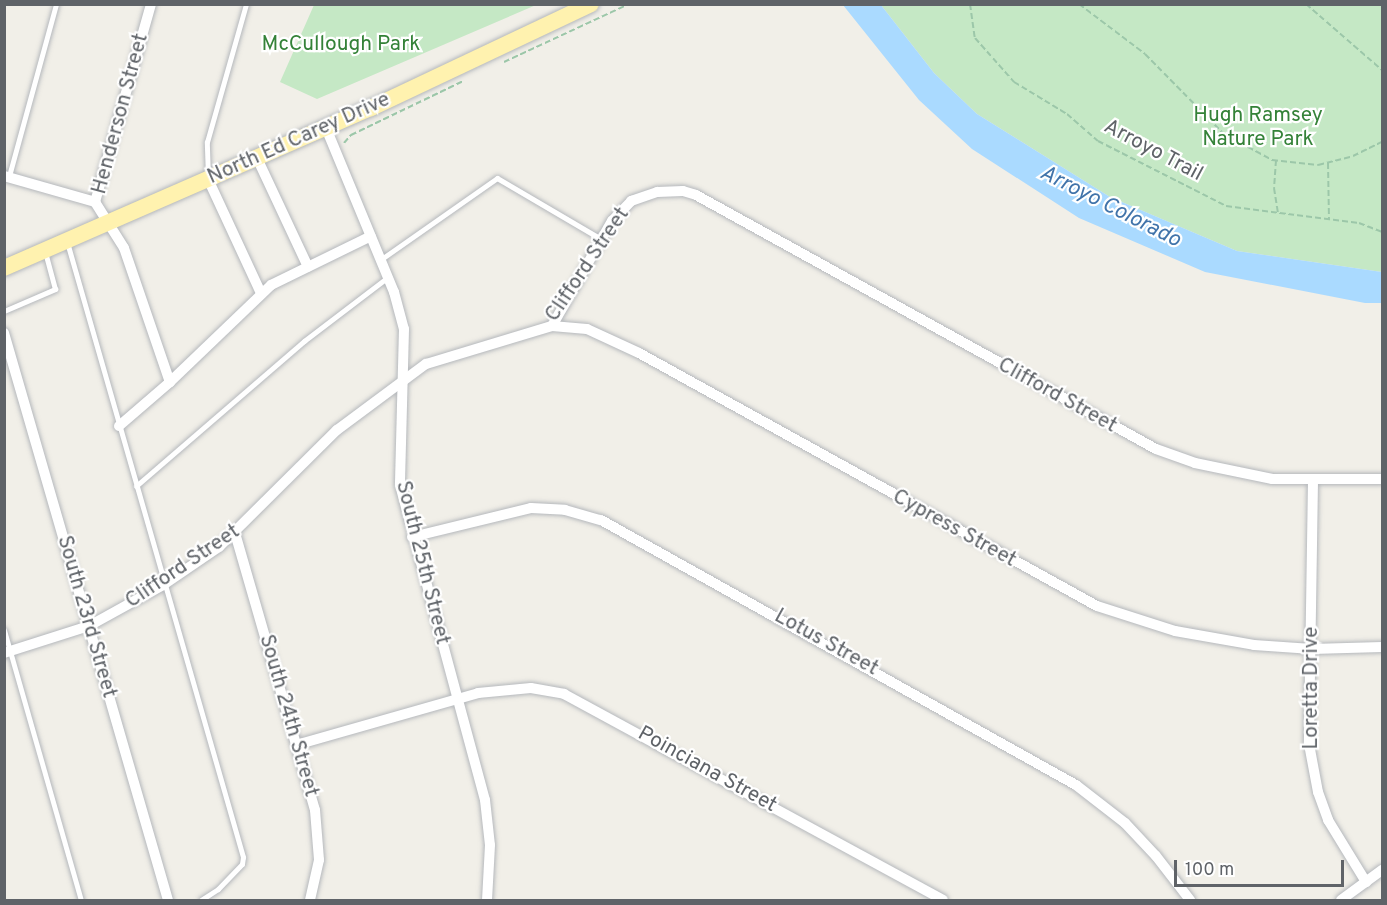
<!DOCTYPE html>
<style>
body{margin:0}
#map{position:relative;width:1387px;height:905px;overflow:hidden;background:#f1efe8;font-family:Overpass,sans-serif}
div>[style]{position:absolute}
.green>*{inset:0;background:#c5e8c5}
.water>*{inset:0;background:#aadaff}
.path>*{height:2px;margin-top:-1px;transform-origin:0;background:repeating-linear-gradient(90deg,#9cc7a9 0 6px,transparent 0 9px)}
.roads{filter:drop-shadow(0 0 2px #b5b8bc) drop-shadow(0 0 2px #b5b8bc)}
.lane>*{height:5px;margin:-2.5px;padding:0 2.5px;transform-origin:2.5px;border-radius:2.5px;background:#fff}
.street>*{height:10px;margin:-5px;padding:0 5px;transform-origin:5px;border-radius:5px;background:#fff}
.primary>*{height:16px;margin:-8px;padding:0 8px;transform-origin:8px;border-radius:8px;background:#fff2af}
span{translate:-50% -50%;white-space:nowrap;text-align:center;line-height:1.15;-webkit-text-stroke:4.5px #fff;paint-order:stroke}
.park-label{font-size:21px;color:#348238}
.street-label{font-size:21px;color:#5f6368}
.water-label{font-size:22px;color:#4174aa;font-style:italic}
.frame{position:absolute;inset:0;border:6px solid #5f6368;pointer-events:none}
.scale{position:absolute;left:1174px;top:860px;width:170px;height:27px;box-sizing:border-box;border:3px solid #5f6368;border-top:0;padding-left:8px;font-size:18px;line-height:21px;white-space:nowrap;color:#5f6368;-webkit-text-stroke:4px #fff;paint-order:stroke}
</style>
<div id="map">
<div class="green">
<i style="clip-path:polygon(314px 5px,314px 4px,536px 5px,317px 99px,280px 82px)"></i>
<i style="clip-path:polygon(881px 5px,1382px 5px,1382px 272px,1237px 251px,1110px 197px,977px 114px,934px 73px)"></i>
</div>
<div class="water">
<i style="clip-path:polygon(843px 5px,881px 5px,934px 73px,977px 114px,1110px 197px,1237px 251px,1382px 272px,1382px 303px,1365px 303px,1205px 272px,1079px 218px,972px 149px,919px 100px)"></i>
</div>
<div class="path">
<i style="left:970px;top:4px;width:34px;rotate:82deg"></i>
<i style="left:975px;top:38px;width:59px;rotate:48.4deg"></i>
<i style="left:1014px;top:82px;width:62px;rotate:31.1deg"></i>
<i style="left:1067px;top:114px;width:41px;rotate:41.1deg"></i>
<i style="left:1098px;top:141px;width:144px;rotate:26.9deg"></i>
<i style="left:1226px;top:206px;width:134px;rotate:7.3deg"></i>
<i style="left:1359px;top:223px;width:25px;rotate:21deg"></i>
<i style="left:1079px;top:4px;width:83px;rotate:37.1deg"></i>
<i style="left:1145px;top:54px;width:112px;rotate:45.4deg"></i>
<i style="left:1224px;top:134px;width:55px;rotate:28.4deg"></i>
<i style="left:1272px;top:160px;width:46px;rotate:6.2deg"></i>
<i style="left:1318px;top:165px;width:36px;rotate:-14deg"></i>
<i style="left:1353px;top:156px;width:32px;rotate:-26deg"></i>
<i style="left:1306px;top:4px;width:101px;rotate:41deg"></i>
<i style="left:504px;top:62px;width:138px;rotate:-24.9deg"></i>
<i style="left:344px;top:143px;width:11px;rotate:-49deg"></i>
<i style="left:351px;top:135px;width:124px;rotate:-25.7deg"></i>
<i style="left:1276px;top:160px;width:28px;rotate:94deg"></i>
<i style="left:1274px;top:188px;width:25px;rotate:81deg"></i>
<i style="left:1328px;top:163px;width:57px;rotate:89deg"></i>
</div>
<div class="roads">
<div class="lane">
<i style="left:9px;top:176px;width:178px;rotate:-74.7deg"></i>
<i style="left:208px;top:177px;width:35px;rotate:-92deg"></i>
<i style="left:207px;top:142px;width:143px;rotate:-74.2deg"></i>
<i style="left:67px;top:242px;width:640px;rotate:74.03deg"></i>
<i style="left:243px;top:857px;width:7px;rotate:98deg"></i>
<i style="left:242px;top:864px;width:35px;rotate:134deg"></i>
<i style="left:218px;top:889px;width:20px;rotate:147deg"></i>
<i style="left:380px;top:260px;width:143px;rotate:-35deg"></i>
<i style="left:497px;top:178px;width:121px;rotate:30.4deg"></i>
<i style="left:4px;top:311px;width:56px;rotate:-23.3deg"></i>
<i style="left:55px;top:289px;width:39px;rotate:-105deg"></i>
<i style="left:136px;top:486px;width:222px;rotate:-40.8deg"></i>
<i style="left:304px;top:341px;width:106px;rotate:-37.3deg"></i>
<i style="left:4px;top:630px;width:281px;rotate:74.1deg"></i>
</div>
<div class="street">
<i style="left:326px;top:128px;width:178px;rotate:67.5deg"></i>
<i style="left:394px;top:292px;width:38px;rotate:75deg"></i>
<i style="left:404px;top:329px;width:156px;rotate:91.5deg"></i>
<i style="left:400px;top:485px;width:326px;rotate:74.9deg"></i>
<i style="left:485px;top:800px;width:45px;rotate:83.7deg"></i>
<i style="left:490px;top:845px;width:55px;rotate:93.1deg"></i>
<i style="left:257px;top:158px;width:120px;rotate:64.9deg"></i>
<i style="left:4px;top:176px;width:95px;rotate:15.9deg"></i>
<i style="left:208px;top:179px;width:126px;rotate:65.1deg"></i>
<i style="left:95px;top:202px;width:206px;rotate:-74.2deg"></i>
<i style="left:95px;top:202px;width:54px;rotate:57.8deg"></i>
<i style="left:124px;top:248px;width:142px;rotate:71.1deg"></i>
<i style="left:552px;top:326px;width:35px;rotate:5deg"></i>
<i style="left:587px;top:329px;width:57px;rotate:24.8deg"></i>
<i style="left:639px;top:353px;width:523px;rotate:28.92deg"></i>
<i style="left:1097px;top:606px;width:82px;rotate:17.8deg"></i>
<i style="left:1175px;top:631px;width:80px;rotate:10deg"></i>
<i style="left:1254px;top:645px;width:58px;rotate:3.9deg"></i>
<i style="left:1312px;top:649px;width:70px;rotate:-1.6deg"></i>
<i style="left:4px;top:333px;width:590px;rotate:73.87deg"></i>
<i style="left:119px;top:426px;width:67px;rotate:-40.8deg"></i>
<i style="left:170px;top:382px;width:140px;rotate:-43.8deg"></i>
<i style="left:271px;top:285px;width:111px;rotate:-26.1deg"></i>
<i style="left:1313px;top:481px;width:263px;rotate:90.9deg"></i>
<i style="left:1309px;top:744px;width:49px;rotate:79.4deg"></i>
<i style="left:1318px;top:792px;width:30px;rotate:70deg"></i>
<i style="left:1328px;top:820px;width:73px;rotate:58.5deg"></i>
<i style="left:235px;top:533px;width:288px;rotate:73.9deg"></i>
<i style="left:315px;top:810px;width:50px;rotate:85.4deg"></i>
<i style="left:319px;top:860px;width:41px;rotate:102.7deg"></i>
<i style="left:412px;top:537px;width:122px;rotate:-13.7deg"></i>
<i style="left:531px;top:508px;width:34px;rotate:3deg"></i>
<i style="left:565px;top:510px;width:37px;rotate:16deg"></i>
<i style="left:601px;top:520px;width:544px;rotate:29.16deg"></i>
<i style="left:1076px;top:785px;width:62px;rotate:37.8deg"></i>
<i style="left:1125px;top:823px;width:45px;rotate:46.8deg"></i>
<i style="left:1156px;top:856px;width:56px;rotate:52.3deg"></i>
<i style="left:4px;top:653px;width:89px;rotate:-17.6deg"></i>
<i style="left:89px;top:626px;width:85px;rotate:-29deg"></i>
<i style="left:163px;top:585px;width:68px;rotate:-34.2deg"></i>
<i style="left:219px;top:547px;width:166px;rotate:-44.8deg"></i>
<i style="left:337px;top:430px;width:111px;rotate:-36.6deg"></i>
<i style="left:426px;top:364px;width:132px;rotate:-16.8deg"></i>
<i style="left:552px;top:326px;width:121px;rotate:-60.3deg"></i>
<i style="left:612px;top:221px;width:28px;rotate:-46deg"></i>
<i style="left:631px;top:201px;width:28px;rotate:-19deg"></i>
<i style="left:657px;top:192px;width:26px;rotate:-2deg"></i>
<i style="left:683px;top:191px;width:14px;rotate:17deg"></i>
<i style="left:696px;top:195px;width:525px;rotate:28.91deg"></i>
<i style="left:1156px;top:449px;width:41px;rotate:19.7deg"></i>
<i style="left:1195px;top:463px;width:79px;rotate:11.7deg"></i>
<i style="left:1272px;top:479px;width:110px"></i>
<i style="left:296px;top:745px;width:189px;rotate:-15.9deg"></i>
<i style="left:478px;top:693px;width:53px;rotate:-5.4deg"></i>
<i style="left:531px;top:688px;width:34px;rotate:10deg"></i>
<i style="left:564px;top:694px;width:431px;rotate:28.5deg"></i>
<i style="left:1341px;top:900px;width:51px;rotate:-36.2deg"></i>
</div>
<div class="primary">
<i style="left:4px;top:268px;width:400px;rotate:-23.6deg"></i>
<i style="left:371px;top:108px;width:243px;rotate:-25.3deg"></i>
</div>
</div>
<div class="park-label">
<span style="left:341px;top:45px">McCullough Park</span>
<span style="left:1258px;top:128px">Hugh Ramsey<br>Nature Park</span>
</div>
<div class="street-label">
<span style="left:121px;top:114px;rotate:-75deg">Henderson Street</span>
<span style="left:299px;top:139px;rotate:-24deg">North Ed Carey Drive</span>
<span style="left:1153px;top:151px;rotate:28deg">Arroyo Trail</span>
<span style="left:588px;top:265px;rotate:-56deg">Clifford Street</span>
<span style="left:1057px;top:396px;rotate:29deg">Clifford Street</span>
<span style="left:954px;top:529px;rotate:29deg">Cypress Street</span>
<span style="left:422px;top:563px;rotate:76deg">South 25th Street</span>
<span style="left:183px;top:567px;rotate:-34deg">Clifford Street</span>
<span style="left:86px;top:617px;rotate:74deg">South 23rd Street</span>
<span style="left:826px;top:643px;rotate:29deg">Lotus Street</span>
<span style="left:1312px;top:688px;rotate:-90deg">Loretta Drive</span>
<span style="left:288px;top:716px;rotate:74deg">South 24th Street</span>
<span style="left:707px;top:770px;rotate:29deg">Poinciana Street</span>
</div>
<div class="water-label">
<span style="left:1110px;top:207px;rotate:27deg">Arroyo Colorado</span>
</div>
<div class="frame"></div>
<div class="scale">100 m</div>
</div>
